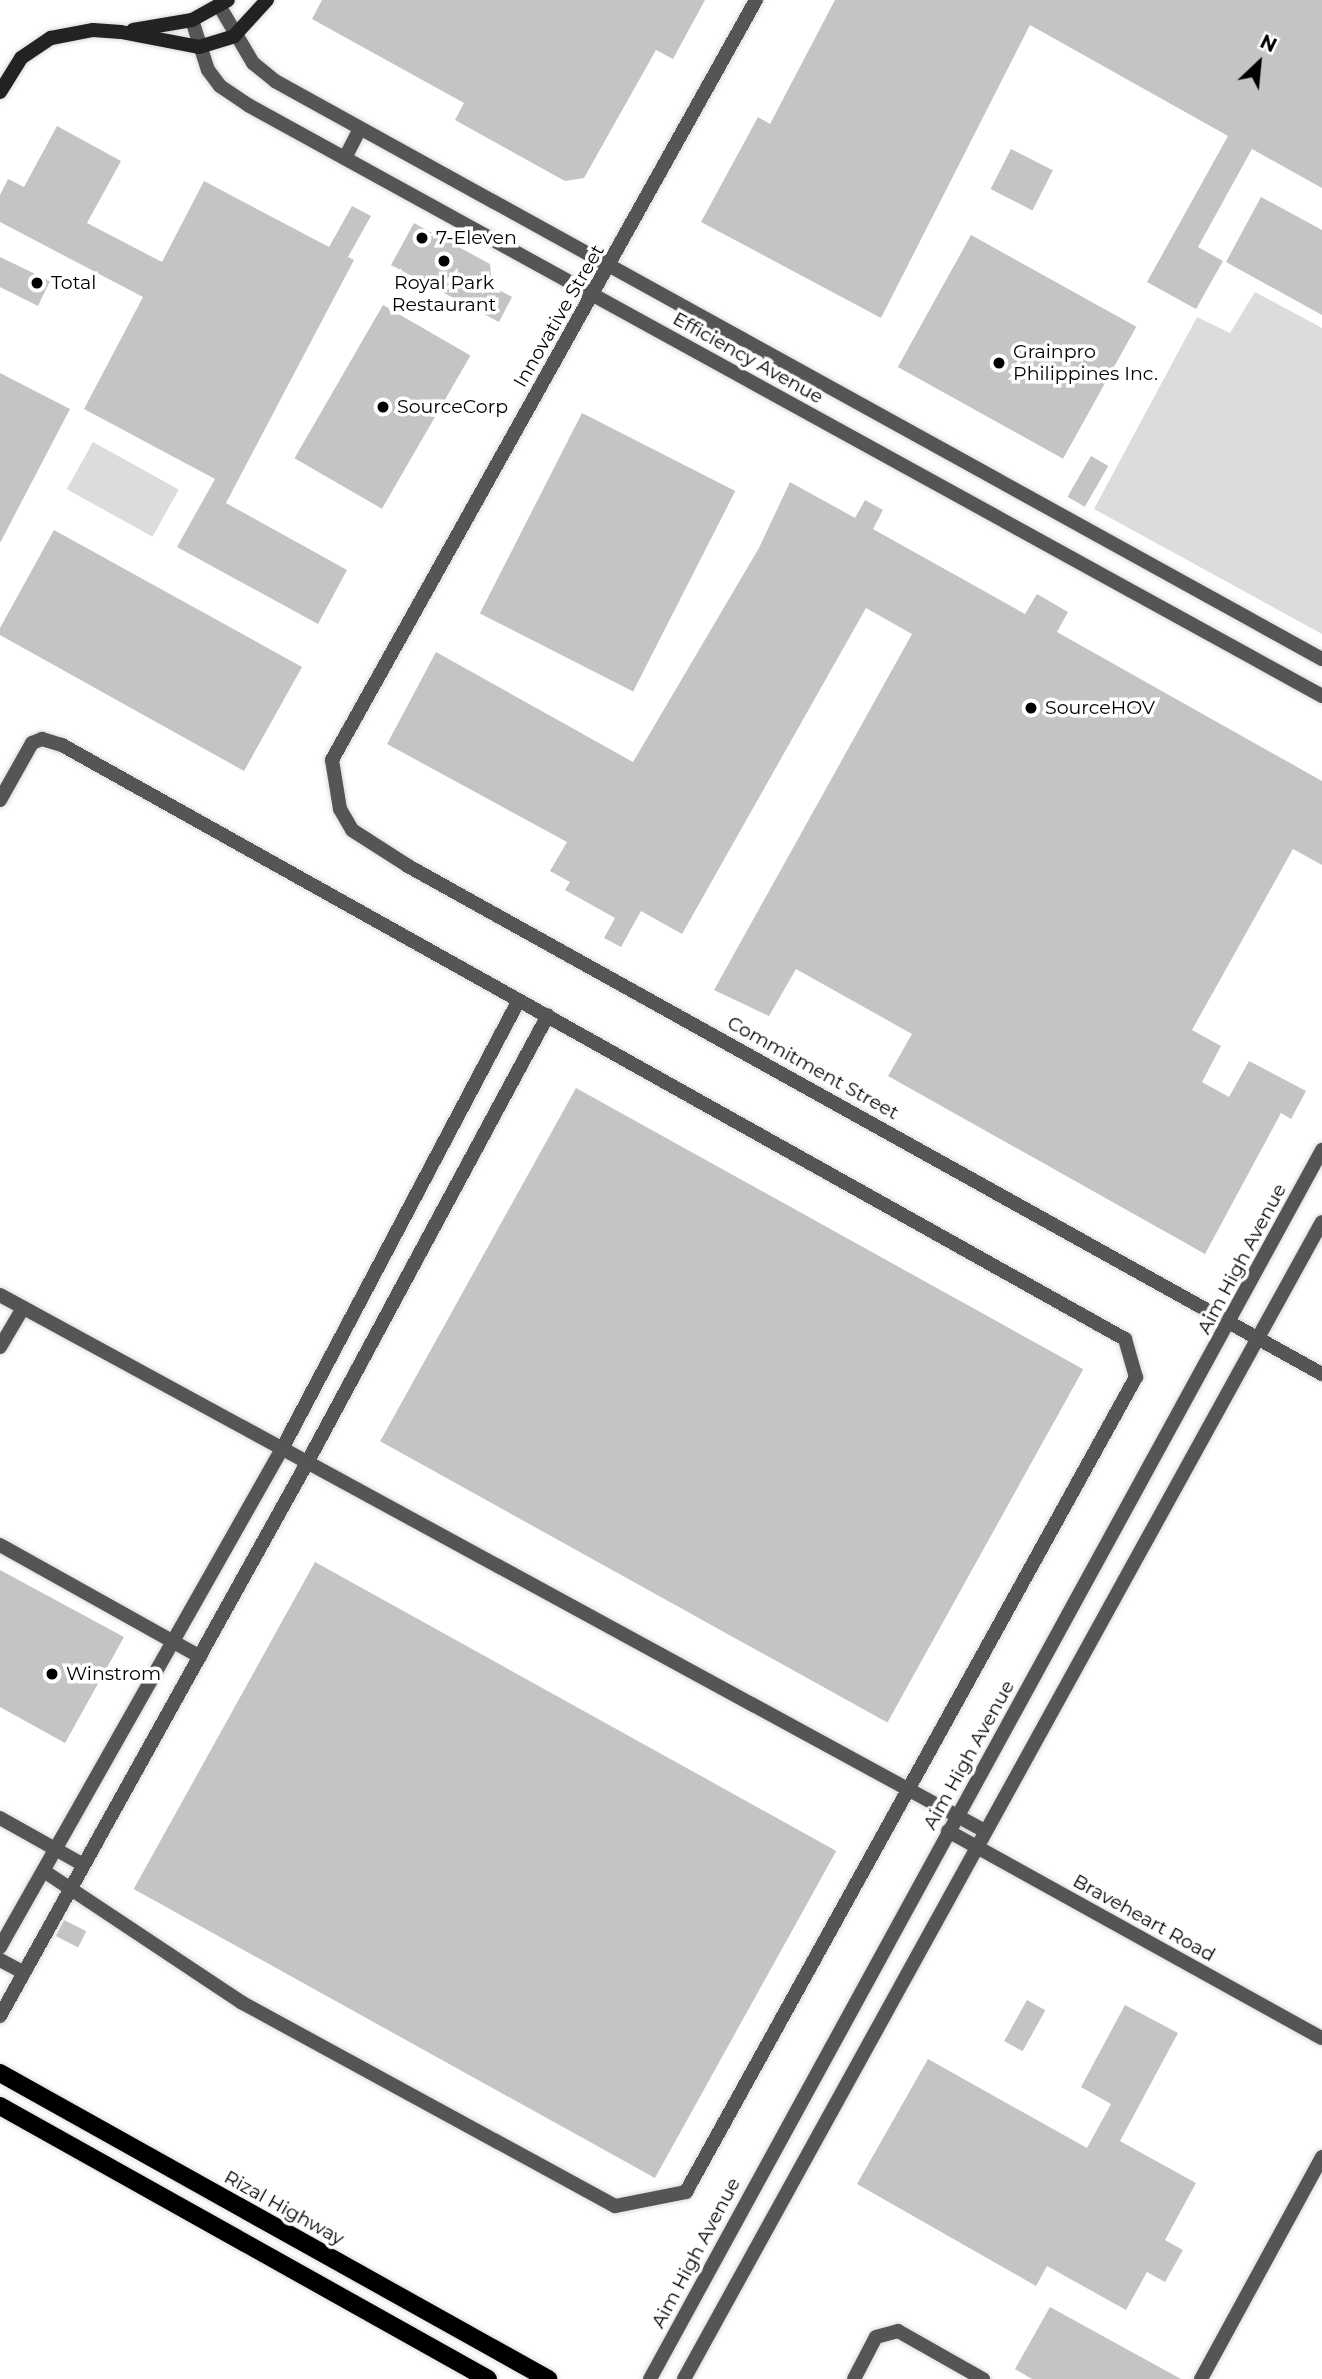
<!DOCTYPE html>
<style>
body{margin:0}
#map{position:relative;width:1322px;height:2379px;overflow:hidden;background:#fff;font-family:Montserrat,sans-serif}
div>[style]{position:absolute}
.green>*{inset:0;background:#dcdcdc;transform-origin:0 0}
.building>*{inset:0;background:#c4c4c4;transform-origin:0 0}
.roads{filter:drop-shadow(0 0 2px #dbdbdb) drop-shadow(0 0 2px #dbdbdb)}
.minor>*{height:14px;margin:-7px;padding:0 7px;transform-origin:7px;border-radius:7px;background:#555}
.tertiary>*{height:14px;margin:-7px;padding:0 7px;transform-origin:7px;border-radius:7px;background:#555}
.secondary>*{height:14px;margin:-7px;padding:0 7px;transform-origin:7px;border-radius:7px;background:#222}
.primary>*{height:18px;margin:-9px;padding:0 9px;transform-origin:9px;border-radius:9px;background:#000}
.dots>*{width:19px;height:19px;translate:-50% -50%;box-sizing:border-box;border:4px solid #fff;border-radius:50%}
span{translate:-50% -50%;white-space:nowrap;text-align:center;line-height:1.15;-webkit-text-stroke:7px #fff;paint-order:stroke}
.poi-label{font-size:19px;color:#000}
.left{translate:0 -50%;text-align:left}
.street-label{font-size:19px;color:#000}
.north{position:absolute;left:1224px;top:28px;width:70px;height:70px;-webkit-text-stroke:5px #fff;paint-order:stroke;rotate:26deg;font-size:19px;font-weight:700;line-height:28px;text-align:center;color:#000}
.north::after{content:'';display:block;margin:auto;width:24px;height:32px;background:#000;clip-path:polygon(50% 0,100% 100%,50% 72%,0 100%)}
</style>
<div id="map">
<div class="green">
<i style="clip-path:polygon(1255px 292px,1322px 328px,1322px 634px,1094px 509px,1197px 317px,1230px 333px)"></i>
<i style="left:93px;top:442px;width:98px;height:54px;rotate:29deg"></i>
</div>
<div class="building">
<i style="clip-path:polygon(322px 0,705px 0,673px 59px,656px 50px,584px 178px,565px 181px,455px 120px,464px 103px,312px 19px)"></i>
<i style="clip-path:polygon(835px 0,1322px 0,1322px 188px,1252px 149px,1198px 247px,1223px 261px,1196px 309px,1147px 282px,1228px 136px,1030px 25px,881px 318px,701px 222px,758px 117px,770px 124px)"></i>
<i style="clip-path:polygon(57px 126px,121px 161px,87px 223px,162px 262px,204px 181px,329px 247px,352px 206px,371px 216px,348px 257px,354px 260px,226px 503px,347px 570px,318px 624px,177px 547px,215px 479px,84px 409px,143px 297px,0 222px,0 195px,8px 179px,24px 187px)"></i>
<i style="left:1011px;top:149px;width:47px;height:45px;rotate:27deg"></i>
<i style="clip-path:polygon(1261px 197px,1322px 230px,1322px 315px,1226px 262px)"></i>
<i style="clip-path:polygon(414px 223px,490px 264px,492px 286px,512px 297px,499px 322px,391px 265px)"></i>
<i style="left:971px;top:235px;width:189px;height:151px;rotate:29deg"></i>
<i style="clip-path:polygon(0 257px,50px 281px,38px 306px,0 287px)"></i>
<i style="left:383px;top:305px;width:101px;height:177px;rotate:30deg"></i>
<i style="clip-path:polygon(0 373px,70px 409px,0 543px)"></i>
<i style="left:582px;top:413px;width:172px;height:225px;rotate:27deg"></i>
<i style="left:1091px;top:456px;width:20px;height:47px;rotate:30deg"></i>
<i style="clip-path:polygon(790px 482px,855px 518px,865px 500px,883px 510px,873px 529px,1025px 614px,1037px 594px,1068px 612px,1057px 632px,1322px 781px,1322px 865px,1293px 849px,1192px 1030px,1221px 1046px,1202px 1082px,1229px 1097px,1249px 1061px,1306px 1091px,1291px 1119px,1281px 1113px,1205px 1254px,888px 1076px,912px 1034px,796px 969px,769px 1016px,714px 990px,912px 634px,866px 608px,682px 934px,641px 911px,621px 947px,604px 938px,615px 918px,565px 890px,570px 882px,550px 871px,567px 842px,387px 744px,436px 652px,633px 762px,759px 548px)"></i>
<i style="clip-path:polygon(54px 530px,302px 667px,244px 771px,0 635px,0 628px)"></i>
<i style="left:576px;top:1088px;width:580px;height:404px;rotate:29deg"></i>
<i style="left:315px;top:1562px;width:596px;height:374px;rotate:29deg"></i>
<i style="clip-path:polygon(0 1570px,124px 1637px,65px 1743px,0 1707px)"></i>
<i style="left:64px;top:1920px;width:25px;height:18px;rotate:27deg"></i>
<i style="left:1027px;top:2000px;width:21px;height:47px;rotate:29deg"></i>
<i style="clip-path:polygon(1125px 2005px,1178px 2033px,1120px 2141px,1196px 2183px,1165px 2240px,1183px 2250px,1165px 2282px,1147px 2272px,1126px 2310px,1047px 2266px,1036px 2286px,857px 2184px,928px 2059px,1087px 2148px,1111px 2104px,1081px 2087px)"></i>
<i style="clip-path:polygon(1050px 2307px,1181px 2379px,1032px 2379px,1015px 2369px)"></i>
</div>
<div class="roads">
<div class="minor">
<i style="left:756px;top:0;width:870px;rotate:119.16deg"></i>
<i style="left:332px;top:760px;width:50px;rotate:80.7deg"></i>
<i style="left:340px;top:809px;width:24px;rotate:60deg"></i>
<i style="left:352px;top:830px;width:67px;rotate:32.7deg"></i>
<i style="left:408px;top:866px;width:1046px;rotate:29.07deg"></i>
<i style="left:0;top:800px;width:65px;rotate:-60.7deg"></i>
<i style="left:32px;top:743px;width:11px;rotate:-22deg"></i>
<i style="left:42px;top:739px;width:21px;rotate:17deg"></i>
<i style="left:62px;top:745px;width:1218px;rotate:29.2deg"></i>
<i style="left:1125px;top:1339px;width:40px;rotate:74deg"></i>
<i style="left:1136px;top:1377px;width:931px;rotate:118.91deg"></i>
<i style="left:686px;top:2192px;width:72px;rotate:168.8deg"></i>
<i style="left:615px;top:2206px;width:426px;rotate:-151.4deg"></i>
<i style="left:241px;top:2002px;width:237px;rotate:-146.4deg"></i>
<i style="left:0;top:1295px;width:1119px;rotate:28.56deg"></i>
<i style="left:0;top:1347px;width:45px;rotate:-59.5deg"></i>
<i style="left:0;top:1545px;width:229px;rotate:29.2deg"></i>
<i style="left:0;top:1818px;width:94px;rotate:29.3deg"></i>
<i style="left:948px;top:1831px;width:427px;rotate:29deg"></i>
<i style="left:0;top:1947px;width:575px;rotate:-60.49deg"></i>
<i style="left:283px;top:1447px;width:505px;rotate:-62.17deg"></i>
<i style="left:0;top:1960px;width:27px;rotate:28deg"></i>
<i style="left:0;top:2016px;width:635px;rotate:-60.97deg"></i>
<i style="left:308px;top:1461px;width:506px;rotate:-61.71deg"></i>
<i style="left:854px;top:2379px;width:47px;rotate:-62.4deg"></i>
<i style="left:876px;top:2337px;width:23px;rotate:-15deg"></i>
<i style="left:898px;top:2331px;width:98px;rotate:29.5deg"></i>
<i style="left:1201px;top:2379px;width:253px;rotate:-61.4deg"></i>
</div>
<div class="tertiary">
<i style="left:220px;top:7px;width:65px;rotate:59.5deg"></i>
<i style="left:253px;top:63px;width:28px;rotate:39deg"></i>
<i style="left:275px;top:81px;width:1196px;rotate:28.9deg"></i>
<i style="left:192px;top:20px;width:52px;rotate:72.3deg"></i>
<i style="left:208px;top:70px;width:20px;rotate:53deg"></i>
<i style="left:220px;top:86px;width:34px;rotate:34deg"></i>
<i style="left:248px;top:105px;width:1226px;rotate:28.82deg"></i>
<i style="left:345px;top:158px;width:33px;rotate:-63deg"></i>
<i style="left:650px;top:2379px;width:1401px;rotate:-61.33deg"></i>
<i style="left:684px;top:2379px;width:1321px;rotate:-61.13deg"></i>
</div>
<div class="secondary">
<i style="left:133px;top:30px;width:60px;rotate:-9.6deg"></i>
<i style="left:192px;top:20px;width:41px;rotate:-29.1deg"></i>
<i style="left:0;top:92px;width:40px;rotate:-58deg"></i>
<i style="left:21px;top:58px;width:36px;rotate:-34deg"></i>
<i style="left:51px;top:38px;width:43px;rotate:-10.8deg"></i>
<i style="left:93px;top:30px;width:28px;rotate:4deg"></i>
<i style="left:121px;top:32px;width:79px;rotate:10.9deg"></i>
<i style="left:199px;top:47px;width:37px;rotate:-17deg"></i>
<i style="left:234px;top:36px;width:49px;rotate:-47.5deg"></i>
</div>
<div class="primary">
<i style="left:0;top:2073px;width:628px;rotate:29.18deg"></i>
<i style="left:0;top:2106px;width:559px;rotate:29.22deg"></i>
</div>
</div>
<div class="dots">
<i style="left:422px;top:238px;background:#000"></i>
<i style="left:444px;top:261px;background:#000"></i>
<i style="left:37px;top:283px;background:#000"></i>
<i style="left:999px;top:363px;background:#000"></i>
<i style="left:383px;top:407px;background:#000"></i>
<i style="left:1031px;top:708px;background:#000"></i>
<i style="left:52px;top:1674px;background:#000"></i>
</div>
<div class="poi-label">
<span class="left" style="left:436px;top:238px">7-Eleven</span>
<span class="left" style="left:51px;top:283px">Total</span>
<span style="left:444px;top:294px">Royal Park<br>Restaurant</span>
<span class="left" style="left:1013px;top:363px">Grainpro<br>Philippines Inc.</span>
<span class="left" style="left:397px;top:407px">SourceCorp</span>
<span class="left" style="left:1045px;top:708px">SourceHOV</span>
<span class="left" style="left:66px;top:1674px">Winstrom</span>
</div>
<div class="street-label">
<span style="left:559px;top:316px;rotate:-60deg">Innovative Street</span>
<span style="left:748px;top:358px;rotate:29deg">Efficiency Avenue</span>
<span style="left:813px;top:1068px;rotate:29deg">Commitment Street</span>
<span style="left:1242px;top:1259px;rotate:-62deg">Aim High Avenue</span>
<span style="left:969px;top:1755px;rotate:-61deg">Aim High Avenue</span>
<span style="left:1144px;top:1918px;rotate:29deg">Braveheart Road</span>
<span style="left:284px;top:2208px;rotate:29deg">Rizal Highway</span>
<span style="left:696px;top:2253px;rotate:-62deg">Aim High Avenue</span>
</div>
<div class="north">N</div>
</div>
